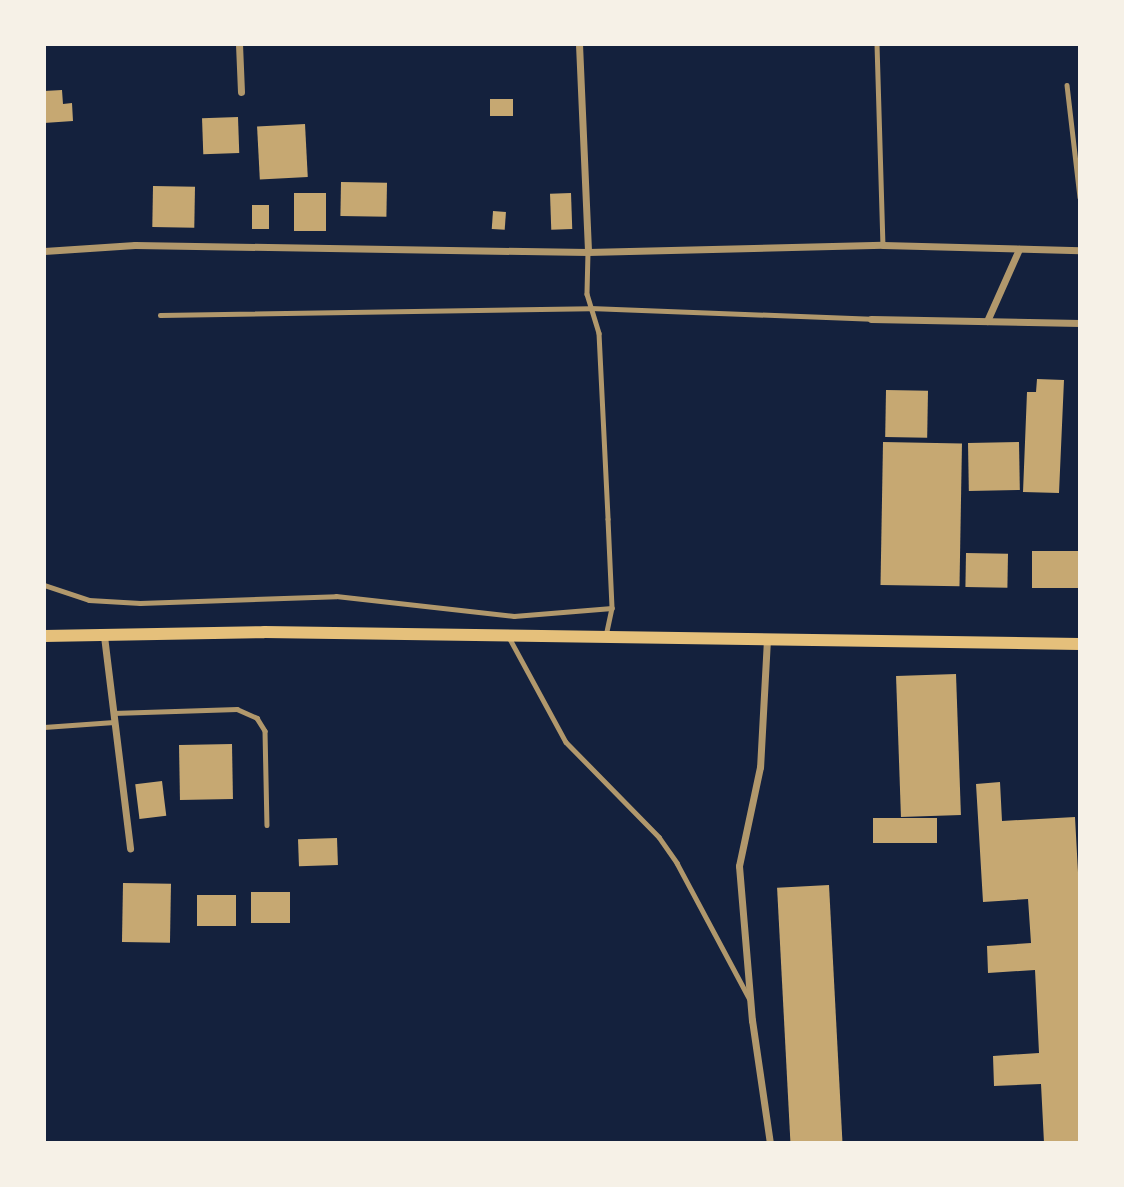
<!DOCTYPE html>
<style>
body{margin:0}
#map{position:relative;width:1124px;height:1187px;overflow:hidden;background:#14213d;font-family:Manrope,sans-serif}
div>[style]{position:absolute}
.building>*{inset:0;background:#c6a872;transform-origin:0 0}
.service>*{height:4.5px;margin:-2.25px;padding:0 2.25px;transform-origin:2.25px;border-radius:2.25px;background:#b1986c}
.minor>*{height:7px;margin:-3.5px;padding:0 3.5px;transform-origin:3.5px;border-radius:3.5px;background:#b1986c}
.primary>*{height:12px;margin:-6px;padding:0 6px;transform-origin:6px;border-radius:6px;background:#e5c07b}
span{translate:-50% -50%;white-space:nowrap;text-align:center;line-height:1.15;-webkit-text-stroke:6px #f6f1e7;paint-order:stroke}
.frame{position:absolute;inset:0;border:46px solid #f6f1e7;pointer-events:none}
</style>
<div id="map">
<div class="building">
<i style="clip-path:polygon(62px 90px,63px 104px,72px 103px,73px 121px,44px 123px,44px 91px)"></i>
<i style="left:490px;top:99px;width:23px;height:17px"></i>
<i style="left:238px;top:117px;width:36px;height:36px;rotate:88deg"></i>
<i style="left:305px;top:124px;width:53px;height:48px;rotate:87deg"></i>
<i style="left:341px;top:182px;width:46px;height:34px;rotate:1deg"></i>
<i style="left:153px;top:186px;width:42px;height:41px;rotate:1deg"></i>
<i style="left:294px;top:193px;width:32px;height:38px"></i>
<i style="left:571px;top:193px;width:36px;height:21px;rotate:88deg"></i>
<i style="left:252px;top:205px;width:17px;height:24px"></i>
<i style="left:493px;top:211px;width:13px;height:18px;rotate:4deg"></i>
<i style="clip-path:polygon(1037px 379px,1064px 380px,1059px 493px,1023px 492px,1027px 392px,1036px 392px)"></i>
<i style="left:886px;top:390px;width:42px;height:47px;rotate:1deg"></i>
<i style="left:883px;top:442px;width:79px;height:143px;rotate:1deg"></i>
<i style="left:1019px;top:442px;width:48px;height:51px;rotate:89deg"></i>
<i style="left:1080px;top:551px;width:37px;height:48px;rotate:90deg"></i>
<i style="left:966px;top:553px;width:42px;height:34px;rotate:1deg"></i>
<i style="left:956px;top:674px;width:141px;height:60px;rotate:88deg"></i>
<i style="left:232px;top:744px;width:55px;height:53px;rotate:89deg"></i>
<i style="left:162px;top:781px;width:35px;height:27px;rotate:83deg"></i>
<i style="clip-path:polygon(1000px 782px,1002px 821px,1075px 817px,1080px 909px,1080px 1143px,1044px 1143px,1041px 1084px,994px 1086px,993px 1056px,1039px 1053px,1035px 970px,988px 973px,987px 946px,1031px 943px,1028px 899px,983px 902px,976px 784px)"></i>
<i style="left:937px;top:818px;width:25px;height:64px;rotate:90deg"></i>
<i style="left:337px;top:838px;width:27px;height:39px;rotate:88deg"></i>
<i style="left:123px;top:883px;width:48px;height:59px;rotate:1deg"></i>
<i style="left:829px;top:885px;width:258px;height:52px;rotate:87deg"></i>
<i style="left:251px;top:892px;width:39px;height:31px"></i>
<i style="left:197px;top:895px;width:39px;height:31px"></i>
</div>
<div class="service">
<i style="left:877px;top:44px;width:201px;rotate:88.3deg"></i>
<i style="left:1067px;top:85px;width:113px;rotate:83.4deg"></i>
<i style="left:588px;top:252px;width:42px;rotate:91.4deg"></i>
<i style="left:587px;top:294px;width:41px;rotate:72.9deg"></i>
<i style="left:599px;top:333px;width:186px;rotate:87.2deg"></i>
<i style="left:608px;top:519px;width:89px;rotate:87.4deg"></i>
<i style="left:612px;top:608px;width:30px;rotate:102deg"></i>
<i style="left:160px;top:315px;width:430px;rotate:-0.9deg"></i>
<i style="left:590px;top:308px;width:281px;rotate:2.2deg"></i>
<i style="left:44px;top:585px;width:47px;rotate:18.4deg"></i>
<i style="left:89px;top:600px;width:51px;rotate:3.4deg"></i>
<i style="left:140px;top:603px;width:196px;rotate:-2deg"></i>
<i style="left:336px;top:596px;width:179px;rotate:6.4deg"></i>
<i style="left:514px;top:616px;width:98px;rotate:-4.7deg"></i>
<i style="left:510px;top:639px;width:117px;rotate:61.5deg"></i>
<i style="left:566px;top:742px;width:133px;rotate:45.6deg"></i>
<i style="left:659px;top:837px;width:32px;rotate:55deg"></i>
<i style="left:677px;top:863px;width:153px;rotate:61.9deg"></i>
<i style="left:113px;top:713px;width:124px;rotate:-1.8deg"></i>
<i style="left:237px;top:709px;width:22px;rotate:24deg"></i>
<i style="left:257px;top:718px;width:15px;rotate:58deg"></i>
<i style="left:265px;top:731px;width:94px;rotate:88.8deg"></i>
<i style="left:44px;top:727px;width:70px;rotate:-4.1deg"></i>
</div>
<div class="minor">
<i style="left:239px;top:44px;width:48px;rotate:87.6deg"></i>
<i style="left:579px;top:44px;width:208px;rotate:87.5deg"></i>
<i style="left:44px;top:251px;width:91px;rotate:-3.8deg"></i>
<i style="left:135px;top:245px;width:453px;rotate:0.9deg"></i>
<i style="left:588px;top:252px;width:295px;rotate:-1.4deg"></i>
<i style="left:883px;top:245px;width:197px;rotate:1.5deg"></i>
<i style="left:871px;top:319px;width:209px;rotate:1.1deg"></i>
<i style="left:987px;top:321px;width:79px;rotate:-66deg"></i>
<i style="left:104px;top:636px;width:214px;rotate:83deg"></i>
<i style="left:767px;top:639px;width:128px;rotate:93.1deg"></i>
<i style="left:760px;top:767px;width:101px;rotate:102deg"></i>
<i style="left:739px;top:866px;width:155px;rotate:85.2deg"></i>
<i style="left:752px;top:1020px;width:124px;rotate:81.7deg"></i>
</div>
<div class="primary">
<i style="left:44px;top:636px;width:220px;rotate:-1deg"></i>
<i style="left:264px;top:632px;width:816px;rotate:0.84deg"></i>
</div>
<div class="frame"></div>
</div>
